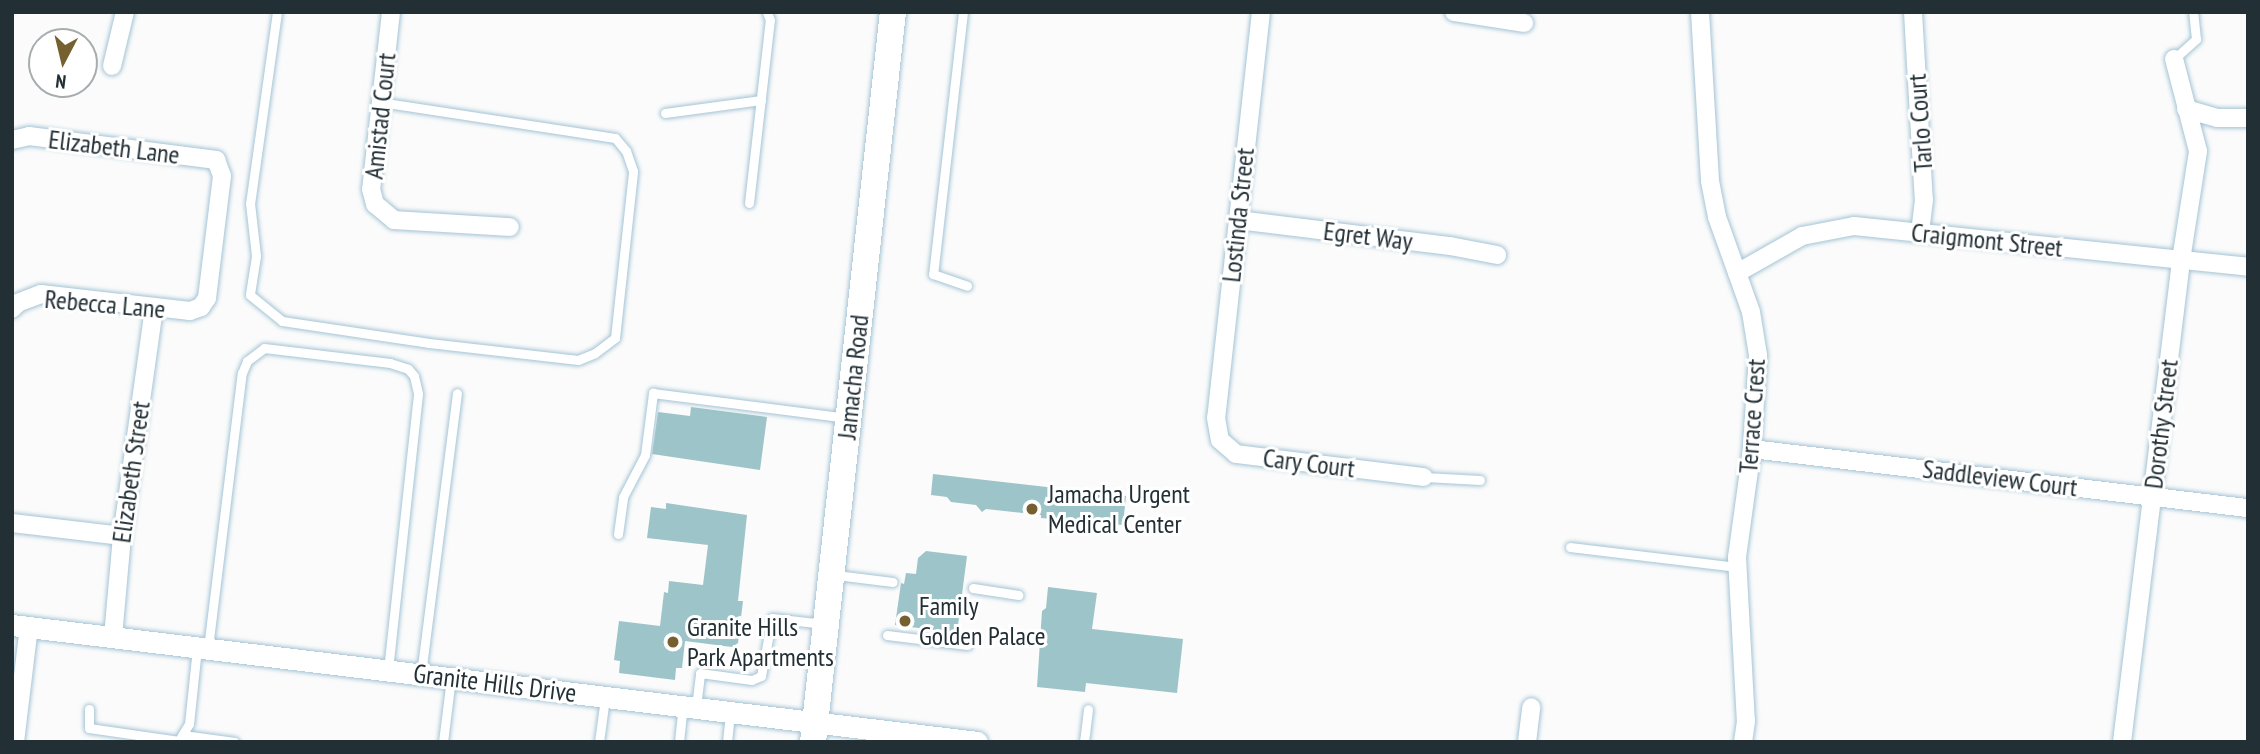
<!DOCTYPE html>
<style>
body{margin:0}
#map{position:relative;width:2260px;height:754px;overflow:hidden;background:#fbfbfb;font-family:"PT Sans Narrow",sans-serif}
div>[style]{position:absolute}
.building>*{inset:0;background:#9dc4c8}
.roads{filter:drop-shadow(0 0 2px #a4c4d5) drop-shadow(0 0 2px #a4c4d5)}
.service>*{height:9px;margin:-4.5px;padding:0 4.5px;transform-origin:4.5px;border-radius:4.5px;background:#fff}
.minor>*{height:18px;margin:-9px;padding:0 9px;transform-origin:9px;border-radius:9px;background:#fff}
.tertiary>*{height:21px;margin:-10.5px;padding:0 10.5px;transform-origin:10.5px;border-radius:10.5px;background:#fff}
.primary>*{height:26px;margin:-13px;padding:0 13px;transform-origin:13px;border-radius:13px;background:#fff}
.dots>*{width:19px;height:19px;translate:-50% -50%;box-sizing:border-box;border:4px solid #fff;border-radius:50%}
span{translate:-50% -50%;white-space:nowrap;text-align:center;line-height:1.15;-webkit-text-stroke:6px #fff;paint-order:stroke}
.street-label{font-size:26px;color:#222f35}
.poi-label{font-size:26px;color:#222f35}
.left{translate:0 -50%;text-align:left}
.frame{position:absolute;inset:0;border:14px solid #222f35;pointer-events:none}
.north{position:absolute;left:28px;top:28px;width:70px;height:70px;box-sizing:border-box;background:#fff;border:2px solid #a7acae;border-radius:50%;rotate:187deg;font-size:19px;font-weight:700;line-height:28px;text-align:center;color:#222f35}
.north::after{content:'';display:block;margin:auto;width:24px;height:32px;background:#76602f;clip-path:polygon(50% 0,100% 100%,50% 72%,0 100%)}
</style>
<div id="map">
<div class="building">
<i style="clip-path:polygon(691px 407px,767px 417px,760px 470px,652px 454px,658px 412px,690px 416px)"></i>
<i style="clip-path:polygon(933px 474px,1126px 496px,1123px 525px,1041px 518px,1041px 515px,986px 509px,982px 512px,976px 505px,951px 502px,947px 497px,931px 495px)"></i>
<i style="clip-path:polygon(666px 503px,747px 515px,738px 601px,743px 601px,738px 643px,732px 647px,685px 641px,682px 668px,676px 668px,675px 680px,619px 673px,620px 661px,614px 660px,619px 621px,660px 626px,664px 592px,668px 593px,669px 581px,703px 585px,708px 545px,647px 538px,651px 507px,666px 509px)"></i>
<i style="clip-path:polygon(926px 551px,967px 556px,957px 633px,895px 625px,901px 583px,904px 584px,906px 573px,916px 574px,918px 558px)"></i>
<i style="clip-path:polygon(1048px 587px,1097px 593px,1092px 629px,1183px 639px,1177px 693px,1086px 683px,1085px 692px,1037px 687px,1042px 611px,1046px 608px)"></i>
</div>
<div class="roads">
<div class="service">
<i style="left:277px;top:12px;width:193px;rotate:98deg"></i>
<i style="left:250px;top:203px;width:53px;rotate:83.5deg"></i>
<i style="left:256px;top:256px;width:39px;rotate:99deg"></i>
<i style="left:250px;top:295px;width:41px;rotate:39.1deg"></i>
<i style="left:282px;top:321px;width:149px;rotate:8.5deg"></i>
<i style="left:429px;top:343px;width:150px;rotate:6.5deg"></i>
<i style="left:578px;top:360px;width:18px;rotate:-22deg"></i>
<i style="left:595px;top:353px;width:25px;rotate:-37deg"></i>
<i style="left:615px;top:338px;width:168px;rotate:-83.8deg"></i>
<i style="left:633px;top:171px;width:21px;rotate:-109deg"></i>
<i style="left:626px;top:151px;width:17px;rotate:-130deg"></i>
<i style="left:615px;top:138px;width:237px;rotate:-171.3deg"></i>
<i style="left:963px;top:12px;width:264px;rotate:96.5deg"></i>
<i style="left:933px;top:274px;width:36px;rotate:19deg"></i>
<i style="left:2174px;top:59px;width:30px;rotate:-42deg"></i>
<i style="left:2196px;top:39px;width:27px;rotate:-96deg"></i>
<i style="left:665px;top:113px;width:97px;rotate:-7.7deg"></i>
<i style="left:749px;top:203px;width:184px;rotate:-83.5deg"></i>
<i style="left:770px;top:20px;width:9px;rotate:-111deg"></i>
<i style="left:1424px;top:477px;width:56px;rotate:3.1deg"></i>
<i style="left:618px;top:534px;width:37px;rotate:-82deg"></i>
<i style="left:623px;top:497px;width:47px;rotate:-62.4deg"></i>
<i style="left:645px;top:455px;width:63px;rotate:-82.6deg"></i>
<i style="left:653px;top:393px;width:196px;rotate:7.3deg"></i>
<i style="left:1570px;top:547px;width:168px;rotate:6.8deg"></i>
<i style="left:836px;top:575px;width:57px;rotate:7deg"></i>
<i style="left:973px;top:588px;width:46px;rotate:8.8deg"></i>
<i style="left:887px;top:635px;width:81px;rotate:7.1deg"></i>
<i style="left:208px;top:648px;width:277px;rotate:-83deg"></i>
<i style="left:242px;top:373px;width:13px;rotate:-67deg"></i>
<i style="left:247px;top:361px;width:21px;rotate:-37deg"></i>
<i style="left:264px;top:348px;width:127px;rotate:6.8deg"></i>
<i style="left:390px;top:363px;width:19px;rotate:18deg"></i>
<i style="left:408px;top:369px;width:9px;rotate:49deg"></i>
<i style="left:414px;top:376px;width:18px;rotate:77deg"></i>
<i style="left:418px;top:394px;width:278px;rotate:96.2deg"></i>
<i style="left:421px;top:674px;width:283px;rotate:-82.7deg"></i>
<i style="left:696px;top:707px;width:34px;rotate:-83deg"></i>
<i style="left:700px;top:673px;width:52px;rotate:7.7deg"></i>
<i style="left:752px;top:680px;width:10px;rotate:-24deg"></i>
<i style="left:761px;top:676px;width:59px;rotate:-79.3deg"></i>
<i style="left:772px;top:618px;width:52px;rotate:6.6deg"></i>
<i style="left:89px;top:709px;width:19px;rotate:90deg"></i>
<i style="left:89px;top:728px;width:91px;rotate:8.2deg"></i>
<i style="left:183px;top:735px;width:52px;rotate:7.7deg"></i>
<i style="left:178px;top:742px;width:21px;rotate:-59deg"></i>
<i style="left:189px;top:724px;width:76px;rotate:-84deg"></i>
<i style="left:443px;top:742px;width:64px;rotate:-82.9deg"></i>
<i style="left:599px;top:742px;width:44px;rotate:-82.2deg"></i>
<i style="left:679px;top:742px;width:36px;rotate:-84deg"></i>
<i style="left:727px;top:742px;width:30px;rotate:-84deg"></i>
<i style="left:1084px;top:742px;width:33px;rotate:-83deg"></i>
</div>
<div class="minor">
<i style="left:391px;top:12px;width:178px;rotate:96.4deg"></i>
<i style="left:371px;top:189px;width:16px;rotate:75deg"></i>
<i style="left:375px;top:204px;width:25px;rotate:40deg"></i>
<i style="left:394px;top:220px;width:116px;rotate:3.5deg"></i>
<i style="left:1261px;top:12px;width:408px;rotate:96.3deg"></i>
<i style="left:1216px;top:418px;width:22px;rotate:80deg"></i>
<i style="left:1220px;top:440px;width:21px;rotate:41deg"></i>
<i style="left:1236px;top:454px;width:189px;rotate:7deg"></i>
<i style="left:1454px;top:12px;width:71px;rotate:8.9deg"></i>
<i style="left:1700px;top:12px;width:169px;rotate:86.6deg"></i>
<i style="left:1710px;top:181px;width:37px;rotate:79deg"></i>
<i style="left:1717px;top:217px;width:101px;rotate:70.3deg"></i>
<i style="left:1751px;top:312px;width:44px;rotate:80.8deg"></i>
<i style="left:1758px;top:355px;width:94px;rotate:93.7deg"></i>
<i style="left:1752px;top:449px;width:109px;rotate:97.9deg"></i>
<i style="left:1737px;top:557px;width:164px;rotate:86.9deg"></i>
<i style="left:1746px;top:721px;width:21px;rotate:98deg"></i>
<i style="left:1913px;top:12px;width:188px;rotate:86.7deg"></i>
<i style="left:1924px;top:200px;width:33px;rotate:97deg"></i>
<i style="left:112px;top:66px;width:56px;rotate:-76.5deg"></i>
<i style="left:2186px;top:109px;width:33px;rotate:16deg"></i>
<i style="left:2218px;top:118px;width:30px"></i>
<i style="left:12px;top:140px;width:17px;rotate:-13deg"></i>
<i style="left:29px;top:136px;width:189px;rotate:7.3deg"></i>
<i style="left:216px;top:160px;width:17px;rotate:69deg"></i>
<i style="left:222px;top:176px;width:123px;rotate:97deg"></i>
<i style="left:207px;top:298px;width:11px;rotate:124deg"></i>
<i style="left:201px;top:307px;width:12px;rotate:160deg"></i>
<i style="left:190px;top:311px;width:150px;rotate:-173.5deg"></i>
<i style="left:41px;top:294px;width:25px;rotate:159deg"></i>
<i style="left:18px;top:303px;width:8px;rotate:135deg"></i>
<i style="left:1238px;top:220px;width:214px;rotate:7deg"></i>
<i style="left:1450px;top:246px;width:48px;rotate:10.8deg"></i>
<i style="left:1737px;top:273px;width:75px;rotate:-29.6deg"></i>
<i style="left:1802px;top:236px;width:53px;rotate:-10.9deg"></i>
<i style="left:1854px;top:226px;width:396px;rotate:5.9deg"></i>
<i style="left:1752px;top:449px;width:499px;rotate:6.8deg"></i>
<i style="left:12px;top:523px;width:111px;rotate:6.7deg"></i>
<i style="left:113px;top:637px;width:101px;rotate:-84.9deg"></i>
<i style="left:122px;top:536px;width:231px;rotate:-82deg"></i>
<i style="left:15px;top:742px;width:116px;rotate:-83.1deg"></i>
<i style="left:1527px;top:742px;width:35px;rotate:-83deg"></i>
<i style="left:2122px;top:742px;width:486px;rotate:-83deg"></i>
<i style="left:2181px;top:260px;width:110px;rotate:-81.1deg"></i>
<i style="left:2198px;top:151px;width:95px;rotate:-104.6deg"></i>
</div>
<div class="tertiary">
<i style="left:12px;top:625px;width:972px;rotate:6.91deg"></i>
</div>
<div class="primary">
<i style="left:813px;top:742px;width:734px;rotate:-83.75deg"></i>
</div>
</div>
<div class="dots">
<i style="left:1032px;top:509px;background:#76602f"></i>
<i style="left:905px;top:621px;background:#76602f"></i>
<i style="left:673px;top:642px;background:#76602f"></i>
</div>
<div class="street-label">
<span style="left:380px;top:116px;rotate:-84deg">Amistad Court</span>
<span style="left:1920px;top:123px;rotate:-94deg">Tarlo Court</span>
<span style="left:114px;top:147px;rotate:7deg">Elizabeth Lane</span>
<span style="left:1238px;top:215px;rotate:-84deg">Lostinda Street</span>
<span style="left:1368px;top:236px;rotate:7deg">Egret Way</span>
<span style="left:1987px;top:240px;rotate:6deg">Craigmont Street</span>
<span style="left:105px;top:304px;rotate:5deg">Rebecca Lane</span>
<span style="left:853px;top:377px;rotate:-84deg">Jamacha Road</span>
<span style="left:1752px;top:416px;rotate:-86deg">Terrace Crest</span>
<span style="left:2161px;top:424px;rotate:-83deg">Dorothy Street</span>
<span style="left:1309px;top:463px;rotate:7deg">Cary Court</span>
<span style="left:131px;top:472px;rotate:-82deg">Elizabeth Street</span>
<span style="left:2000px;top:478px;rotate:7deg">Saddleview Court</span>
<span style="left:495px;top:683px;rotate:7deg">Granite Hills Drive</span>
</div>
<div class="poi-label">
<span class="left" style="left:1048px;top:509px">Jamacha Urgent<br>Medical Center</span>
<span class="left" style="left:919px;top:621px">Family<br>Golden Palace</span>
<span class="left" style="left:687px;top:642px">Granite Hills<br>Park Apartments</span>
</div>
<div class="frame"></div>
<div class="north">N</div>
</div>
